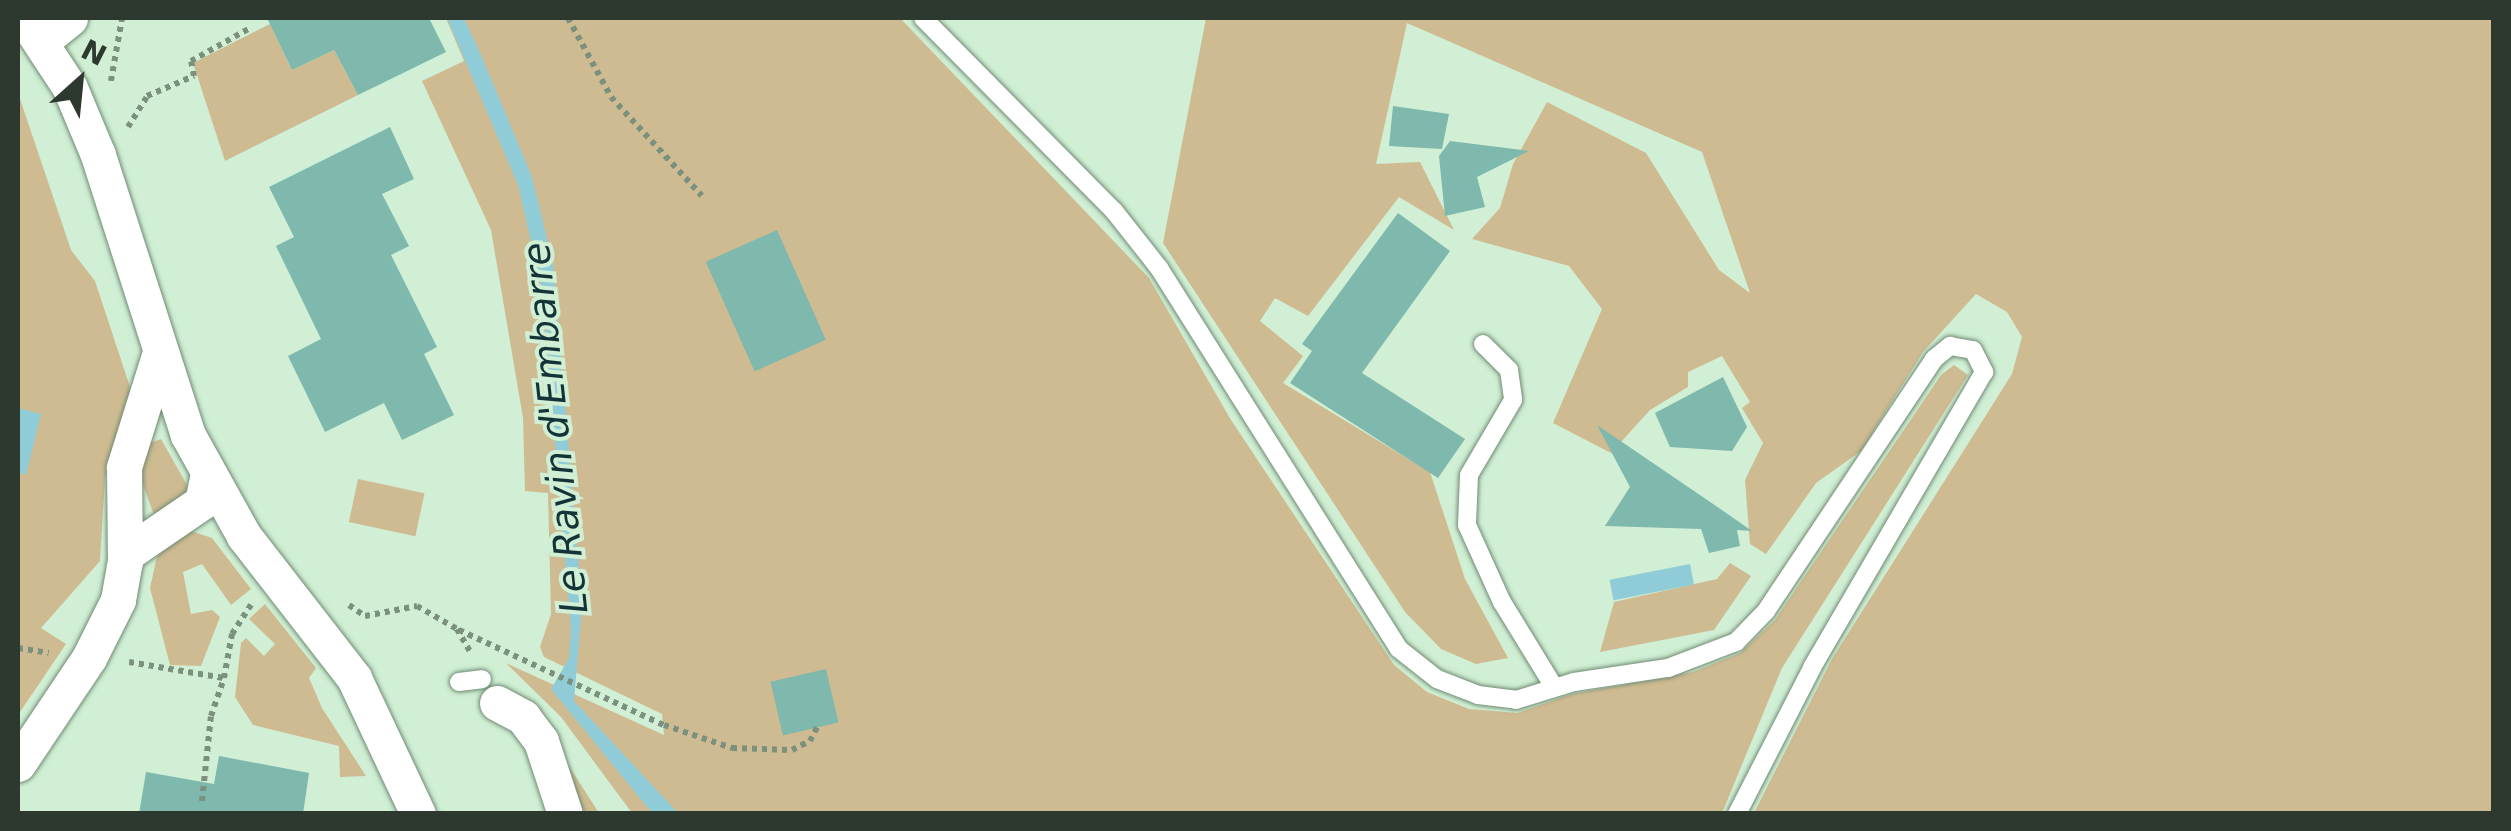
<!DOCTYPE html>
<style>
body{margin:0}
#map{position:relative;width:2511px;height:831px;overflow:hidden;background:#d0efd4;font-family:"DejaVu Sans",sans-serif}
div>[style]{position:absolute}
.green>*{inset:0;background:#cfbb92;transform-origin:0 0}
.water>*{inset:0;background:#90ccd7;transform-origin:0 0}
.building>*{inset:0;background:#7fb8ac;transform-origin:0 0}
.path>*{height:6px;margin-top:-3px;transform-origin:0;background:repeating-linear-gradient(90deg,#7b907d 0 5px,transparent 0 10px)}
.roads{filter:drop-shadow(0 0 2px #6f8b73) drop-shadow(0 0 2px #6f8b73)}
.lane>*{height:18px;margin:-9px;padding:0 9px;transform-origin:9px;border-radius:9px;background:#fff}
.street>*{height:35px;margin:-17.5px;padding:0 17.5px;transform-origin:17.5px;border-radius:17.5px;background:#fff}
span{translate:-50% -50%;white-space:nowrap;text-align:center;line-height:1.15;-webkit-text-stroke:8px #d0efd4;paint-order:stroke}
.water-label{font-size:38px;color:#143338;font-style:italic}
.frame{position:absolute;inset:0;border:20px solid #2d392e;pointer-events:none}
.north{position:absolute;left:30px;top:30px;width:100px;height:100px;-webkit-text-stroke:8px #d0efd4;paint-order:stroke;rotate:27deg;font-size:28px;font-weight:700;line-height:40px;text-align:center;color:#2d392e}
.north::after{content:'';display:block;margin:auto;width:35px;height:45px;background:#2d392e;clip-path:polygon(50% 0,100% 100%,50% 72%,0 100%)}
</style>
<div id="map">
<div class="green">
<i style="clip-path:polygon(446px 18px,900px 18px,1149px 278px,1231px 420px,1394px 665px,1427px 692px,1469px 709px,1517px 713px,1572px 694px,1693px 672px,1740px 653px,1775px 620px,1941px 375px,1954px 365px,1968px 375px,1782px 668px,1722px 813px,632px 813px,561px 717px,506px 663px,664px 735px,662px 714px,544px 657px,540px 647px,551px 614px,548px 493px,525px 491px,523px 418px,491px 230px,422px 81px,464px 61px)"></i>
<i style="clip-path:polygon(1206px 18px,2493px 18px,2493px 813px,1754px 813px,1832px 659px,2012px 374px,2022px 337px,2007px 312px,1976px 294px,1923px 352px,1861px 451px,1816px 483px,1766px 554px,1750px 544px,1745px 480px,1763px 443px,1742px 408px,1750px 402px,1722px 356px,1688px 372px,1688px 387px,1650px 410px,1611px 453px,1553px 423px,1602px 309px,1569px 266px,1472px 239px,1500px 208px,1513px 164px,1547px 102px,1646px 153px,1719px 270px,1750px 293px,1702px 152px,1407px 23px,1376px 164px,1420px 162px,1454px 230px,1399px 197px,1308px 316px,1275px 298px,1260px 321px,1303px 356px,1283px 383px,1430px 472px,1465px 579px,1508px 658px,1476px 664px,1441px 649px,1405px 612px,1163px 243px)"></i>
<i style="clip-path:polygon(270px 24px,292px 70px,334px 50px,358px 95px,225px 161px,193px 63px)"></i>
<i style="clip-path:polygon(18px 93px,71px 250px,95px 281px,131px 390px,105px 478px,100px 561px,41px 628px,66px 644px,18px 715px)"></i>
<i style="clip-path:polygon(161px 439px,191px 492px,154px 515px,142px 482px,144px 455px,147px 444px)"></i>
<i style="left:358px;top:479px;width:68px;height:44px;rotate:12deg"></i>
<i style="clip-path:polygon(182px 528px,212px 538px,251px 589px,231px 605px,202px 564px,183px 572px,191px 614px,212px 610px,220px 617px,201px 666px,170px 665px,150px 588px,157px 556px)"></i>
<i style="clip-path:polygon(1730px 563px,1751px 576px,1714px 630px,1600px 652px,1614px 602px,1717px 579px)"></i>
<i style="clip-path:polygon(265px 604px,316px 668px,309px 678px,322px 708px,366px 776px,340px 777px,339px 746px,253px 725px,235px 697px,241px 643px,246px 638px,264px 656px,275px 644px,249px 619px)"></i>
<i style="clip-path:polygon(543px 729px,572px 771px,599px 813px,570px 813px)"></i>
</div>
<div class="water">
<i style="clip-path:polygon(447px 18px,464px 18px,481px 55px,532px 177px,553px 263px,582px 605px,574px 701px,678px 813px,652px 813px,551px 689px,569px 658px,571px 629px,542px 289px,518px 185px)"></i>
<i style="clip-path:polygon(18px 408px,41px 414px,26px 475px,18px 472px)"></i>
<i style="left:1690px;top:564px;width:21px;height:82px;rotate:79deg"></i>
</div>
<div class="building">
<i style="clip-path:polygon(267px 18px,429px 18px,446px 52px,358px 95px,334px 50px,292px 70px)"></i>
<i style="clip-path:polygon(1393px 106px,1449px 114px,1442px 149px,1389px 146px)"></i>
<i style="clip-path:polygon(390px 127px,414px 179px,382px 194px,409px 246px,391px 255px,437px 347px,424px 354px,454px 415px,402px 440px,384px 403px,325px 432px,288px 356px,321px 339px,276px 246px,294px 237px,269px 187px)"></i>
<i style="clip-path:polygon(1450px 141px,1529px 151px,1477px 177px,1485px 207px,1445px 216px,1439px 156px)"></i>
<i style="clip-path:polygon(1398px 213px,1450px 251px,1362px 373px,1465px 439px,1438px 478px,1290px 383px,1312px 351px,1302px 344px)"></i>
<i style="left:777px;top:230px;width:120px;height:78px;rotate:66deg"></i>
<i style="clip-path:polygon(1723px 377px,1747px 427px,1732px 451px,1670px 447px,1655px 413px)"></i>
<i style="clip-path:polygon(1597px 425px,1719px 508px,1752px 531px,1737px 530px,1740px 546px,1709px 553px,1701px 529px,1605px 526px,1630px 487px)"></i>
<i style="left:826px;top:669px;width:55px;height:57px;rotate:77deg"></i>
<i style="clip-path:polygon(219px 756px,309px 773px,303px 814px,139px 814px,146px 772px,214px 784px)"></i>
</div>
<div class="path">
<i style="left:568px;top:18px;width:90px;rotate:61.4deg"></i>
<i style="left:611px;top:97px;width:134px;rotate:47.4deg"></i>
<i style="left:111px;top:81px;width:64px;rotate:-80.1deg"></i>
<i style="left:128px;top:127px;width:36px;rotate:-58deg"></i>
<i style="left:147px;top:96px;width:51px;rotate:-23.1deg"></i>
<i style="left:194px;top:76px;width:15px;rotate:-101deg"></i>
<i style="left:191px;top:61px;width:68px;rotate:-29.2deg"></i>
<i style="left:349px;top:605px;width:19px;rotate:35deg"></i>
<i style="left:365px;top:616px;width:53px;rotate:-10.9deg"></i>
<i style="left:417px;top:606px;width:46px;rotate:29.9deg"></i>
<i style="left:457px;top:629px;width:28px;rotate:60deg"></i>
<i style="left:459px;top:630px;width:226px;rotate:24.9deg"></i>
<i style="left:664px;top:725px;width:72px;rotate:18.7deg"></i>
<i style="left:732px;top:748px;width:60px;rotate:1.9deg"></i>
<i style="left:792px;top:750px;width:20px;rotate:-27deg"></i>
<i style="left:810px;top:741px;width:16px;rotate:-63deg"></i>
<i style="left:18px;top:648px;width:31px;rotate:9deg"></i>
<i style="left:129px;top:662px;width:96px;rotate:9.6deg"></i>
<i style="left:224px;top:678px;width:45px;rotate:-79.7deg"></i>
<i style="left:232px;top:634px;width:35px;rotate:-57deg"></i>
<i style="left:202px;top:801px;width:85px;rotate:-84deg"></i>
<i style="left:211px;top:716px;width:40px;rotate:-71.1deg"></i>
</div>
<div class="roads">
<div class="lane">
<i style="left:923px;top:18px;width:272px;rotate:45.3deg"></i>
<i style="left:1114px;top:211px;width:73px;rotate:51.7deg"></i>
<i style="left:1159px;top:268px;width:450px;rotate:57.8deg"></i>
<i style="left:1399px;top:649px;width:48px;rotate:38.3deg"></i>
<i style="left:1437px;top:679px;width:44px;rotate:21.3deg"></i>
<i style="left:1478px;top:695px;width:38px;rotate:7deg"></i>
<i style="left:1516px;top:700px;width:61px;rotate:-17.2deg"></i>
<i style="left:1574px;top:682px;width:95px;rotate:-8.5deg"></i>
<i style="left:1668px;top:668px;width:73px;rotate:-20.9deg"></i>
<i style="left:1736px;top:642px;width:43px;rotate:-45.9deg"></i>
<i style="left:1766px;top:611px;width:303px;rotate:-56.3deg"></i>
<i style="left:1934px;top:359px;width:21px;rotate:-39deg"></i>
<i style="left:1950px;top:346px;width:23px;rotate:10deg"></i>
<i style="left:1973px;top:350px;width:25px;rotate:63deg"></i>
<i style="left:1984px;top:372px;width:342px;rotate:120.2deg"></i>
<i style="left:1812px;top:668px;width:164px;rotate:117.2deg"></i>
<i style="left:1483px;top:344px;width:37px;rotate:45deg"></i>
<i style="left:1509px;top:370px;width:30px;rotate:82deg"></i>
<i style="left:1513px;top:400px;width:87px;rotate:120.4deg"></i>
<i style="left:1469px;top:475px;width:50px;rotate:92.3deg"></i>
<i style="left:1467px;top:525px;width:85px;rotate:65.6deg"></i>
<i style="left:1502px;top:602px;width:100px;rotate:58.5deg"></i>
<i style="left:459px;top:682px;width:23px;rotate:-7deg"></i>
</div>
<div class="street">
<i style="left:24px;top:18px;width:84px;rotate:56.7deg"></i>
<i style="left:70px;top:88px;width:73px;rotate:67.3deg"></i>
<i style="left:98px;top:155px;width:294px;rotate:72.2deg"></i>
<i style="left:188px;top:435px;width:115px;rotate:61deg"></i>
<i style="left:244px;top:536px;width:180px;rotate:52.2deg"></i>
<i style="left:354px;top:678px;width:150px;rotate:64.8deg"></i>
<i style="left:42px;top:41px;width:36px;rotate:-39deg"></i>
<i style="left:126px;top:554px;width:92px;rotate:-34.4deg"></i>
<i style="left:202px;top:502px;width:30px;rotate:-78deg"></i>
<i style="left:497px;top:703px;width:30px;rotate:28deg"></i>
<i style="left:523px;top:717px;width:30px;rotate:53deg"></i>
<i style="left:541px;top:741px;width:77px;rotate:71.8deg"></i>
<i style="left:18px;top:764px;width:128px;rotate:-56.2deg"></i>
<i style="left:89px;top:658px;width:65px;rotate:-63.4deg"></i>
<i style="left:118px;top:600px;width:39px;rotate:-80deg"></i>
<i style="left:125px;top:562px;width:95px;rotate:-90.6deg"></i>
<i style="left:124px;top:467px;width:117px;rotate:-72.6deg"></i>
</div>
</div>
<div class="water-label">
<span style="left:556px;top:428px;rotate:-96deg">Le Ravin d'Embarre</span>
</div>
<div class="frame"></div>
<div class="north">N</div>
</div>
